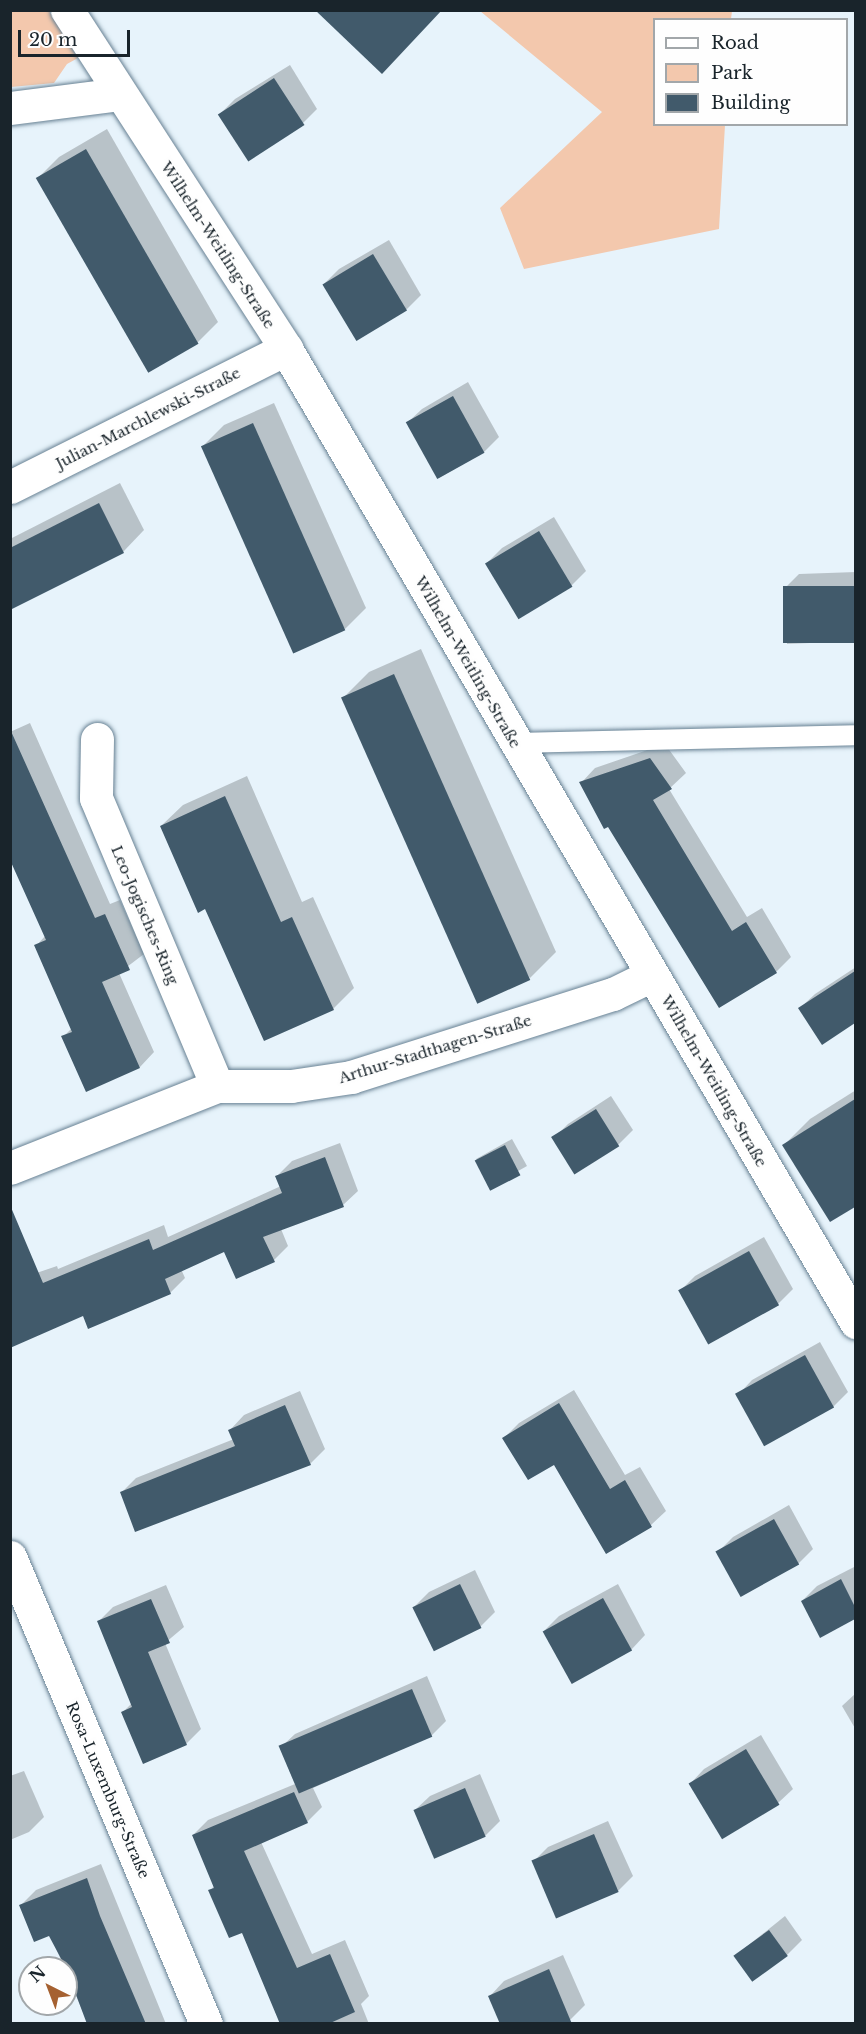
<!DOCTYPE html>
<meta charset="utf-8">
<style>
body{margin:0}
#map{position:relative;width:866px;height:2034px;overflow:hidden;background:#e7f3fb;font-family:"Libre Baskerville",serif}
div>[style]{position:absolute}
.green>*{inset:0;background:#f3c8ad}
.shadow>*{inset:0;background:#0003;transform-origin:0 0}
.building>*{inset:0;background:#415a6b;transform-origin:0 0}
.roads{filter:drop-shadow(0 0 2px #678193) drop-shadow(0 0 2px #678193)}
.service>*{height:20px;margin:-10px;padding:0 10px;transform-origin:10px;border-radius:10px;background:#fff}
.minor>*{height:33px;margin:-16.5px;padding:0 16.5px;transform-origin:16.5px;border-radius:16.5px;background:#fff}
span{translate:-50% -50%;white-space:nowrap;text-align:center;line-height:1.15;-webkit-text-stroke:6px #fefefe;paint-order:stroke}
.street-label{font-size:15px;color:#19242b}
.frame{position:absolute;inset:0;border:12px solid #19242b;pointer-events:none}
.legend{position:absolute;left:653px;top:18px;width:195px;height:108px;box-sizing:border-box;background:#fefefe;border:2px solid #a2a7aa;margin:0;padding:8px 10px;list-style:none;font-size:18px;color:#19242b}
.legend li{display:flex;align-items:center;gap:12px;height:30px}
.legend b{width:30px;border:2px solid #a2a7aa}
.north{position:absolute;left:18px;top:1956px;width:60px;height:60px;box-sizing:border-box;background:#fefefe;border:2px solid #a2a7aa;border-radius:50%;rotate:318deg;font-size:16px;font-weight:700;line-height:24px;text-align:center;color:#19242b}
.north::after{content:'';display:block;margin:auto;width:21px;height:27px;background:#a56131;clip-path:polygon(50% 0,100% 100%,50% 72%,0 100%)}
.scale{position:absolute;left:18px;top:30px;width:112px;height:27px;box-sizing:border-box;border:3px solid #19242b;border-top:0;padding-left:8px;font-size:18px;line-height:21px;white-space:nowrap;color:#19242b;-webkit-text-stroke:4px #fefefe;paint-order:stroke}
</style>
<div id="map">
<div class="green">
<i style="clip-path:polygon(11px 11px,49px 11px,78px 58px,67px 64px,54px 83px,11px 87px)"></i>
<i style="clip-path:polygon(480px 11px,732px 11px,731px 19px,654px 20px,654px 124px,725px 125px,719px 229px,524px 269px,500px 208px,602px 112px)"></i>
</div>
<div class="shadow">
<i style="clip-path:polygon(290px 65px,317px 109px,303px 123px,220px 114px,235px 99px)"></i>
<i style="clip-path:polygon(107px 129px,218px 322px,197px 343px,38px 178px,59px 157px)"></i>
<i style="clip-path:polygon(389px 240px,421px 295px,406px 310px,324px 284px,339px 269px)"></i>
<i style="clip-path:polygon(468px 382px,499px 437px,484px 452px,439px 478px,407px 423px,422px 409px)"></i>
<i style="clip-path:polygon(274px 403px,366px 608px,345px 629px,203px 446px,224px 425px)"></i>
<i style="clip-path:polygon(120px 483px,144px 530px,123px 552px,10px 609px,10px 539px)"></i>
<i style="clip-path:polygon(554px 517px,586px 571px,571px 586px,487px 563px,502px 548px)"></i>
<i style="clip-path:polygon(856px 572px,856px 641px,787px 644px,784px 589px,799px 574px)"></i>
<i style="clip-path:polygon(421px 649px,556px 952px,530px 978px,343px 698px,369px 672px)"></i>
<i style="clip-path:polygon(30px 723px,110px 904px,120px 900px,144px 954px,119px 973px,154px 1052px,140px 1067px,63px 1037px,72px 1028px,36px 946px,46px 935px,10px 732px)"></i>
<i style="clip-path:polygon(665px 744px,686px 773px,669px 789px,747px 917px,762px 908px,791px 957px,776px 972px,608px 825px,581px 783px,595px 768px)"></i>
<i style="clip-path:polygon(247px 776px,302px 902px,313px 897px,354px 988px,333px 1009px,206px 907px,161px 826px,183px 805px)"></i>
<i style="clip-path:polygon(856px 967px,856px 1021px,823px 1043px,800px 1008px,815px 994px)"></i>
<i style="clip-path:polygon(856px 1090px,856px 1205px,831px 1220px,784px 1145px,810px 1119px)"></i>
<i style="clip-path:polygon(611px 1096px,633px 1130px,618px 1145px,554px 1138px,568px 1124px)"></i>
<i style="left:512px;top:1139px;width:31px;height:41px;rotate:61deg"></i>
<i style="clip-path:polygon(340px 1143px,358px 1191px,343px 1205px,281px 1229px,288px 1246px,274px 1260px,224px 1250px,181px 1269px,185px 1278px,170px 1293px,84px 1314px,10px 1282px,57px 1266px,58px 1269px,164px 1225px,168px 1237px,281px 1186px,277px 1176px,292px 1161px)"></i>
<i style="clip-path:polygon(764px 1237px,793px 1289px,778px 1304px,680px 1291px,695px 1276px)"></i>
<i style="clip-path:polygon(820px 1342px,848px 1392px,833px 1407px,738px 1395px,752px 1380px)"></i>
<i style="clip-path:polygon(574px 1390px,625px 1475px,640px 1467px,666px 1511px,651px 1525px,607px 1552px,554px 1463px,504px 1438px,519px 1423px)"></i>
<i style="clip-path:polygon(300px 1391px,325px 1449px,310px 1464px,121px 1493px,136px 1478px,234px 1439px,230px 1430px,244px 1415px)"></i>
<i style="clip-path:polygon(789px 1505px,813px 1549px,799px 1563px,743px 1595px,718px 1552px,733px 1537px)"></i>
<i style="clip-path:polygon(856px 1566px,856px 1618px,821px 1636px,802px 1601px,817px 1586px)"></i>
<i style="clip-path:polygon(475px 1570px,495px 1612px,480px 1627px,414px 1607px,429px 1592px)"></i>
<i style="clip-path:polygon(618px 1584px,645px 1635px,631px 1650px,544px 1631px,559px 1616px)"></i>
<i style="clip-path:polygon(166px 1585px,184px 1627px,165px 1643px,201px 1729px,186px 1744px,123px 1712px,132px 1703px,98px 1622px,113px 1607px)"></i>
<i style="clip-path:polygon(427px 1676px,446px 1721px,431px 1736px,313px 1788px,322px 1807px,307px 1822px,261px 1842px,312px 1954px,345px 1940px,369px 1996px,361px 2004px,369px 2024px,282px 2024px,243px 1931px,210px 1891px,214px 1886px,193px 1835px,208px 1820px,295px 1784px,280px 1748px,295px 1734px)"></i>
<i style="clip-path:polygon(856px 1693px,856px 1730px,842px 1706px)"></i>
<i style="clip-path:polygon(761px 1735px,793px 1789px,778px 1803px,690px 1784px,704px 1769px)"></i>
<i style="clip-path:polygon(24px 1771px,44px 1817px,29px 1832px,10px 1840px,10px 1776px)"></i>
<i style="clip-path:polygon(480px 1774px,500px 1821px,485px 1836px,415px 1810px,430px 1796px)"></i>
<i style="clip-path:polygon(608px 1821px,633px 1876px,618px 1891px,533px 1862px,548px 1847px)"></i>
<i style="clip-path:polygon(101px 1864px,166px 2024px,88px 2024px,50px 1934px,21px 1905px,36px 1890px)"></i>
<i style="clip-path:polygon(785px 1916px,802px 1940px,787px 1955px,735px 1956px)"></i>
<i style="clip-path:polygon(563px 1955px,585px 2005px,570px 2020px,490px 1996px,504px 1981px)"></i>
</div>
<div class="building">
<i style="clip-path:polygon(315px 10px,442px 10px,382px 74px)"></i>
<i style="left:274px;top:78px;width:56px;height:67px;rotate:57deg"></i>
<i style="left:86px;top:149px;width:225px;height:58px;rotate:60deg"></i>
<i style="left:373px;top:254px;width:66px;height:59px;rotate:59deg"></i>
<i style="left:453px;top:396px;width:65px;height:54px;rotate:61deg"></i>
<i style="left:253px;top:423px;width:227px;height:57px;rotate:66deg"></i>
<i style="clip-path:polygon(99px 503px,124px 553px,10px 610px,10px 548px)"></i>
<i style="left:539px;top:531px;width:65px;height:63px;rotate:59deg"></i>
<i style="left:855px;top:586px;width:57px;height:72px;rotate:90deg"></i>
<i style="left:394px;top:674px;width:335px;height:58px;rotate:66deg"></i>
<i style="clip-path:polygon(10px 729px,95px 918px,105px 914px,130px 970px,102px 982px,140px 1068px,86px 1092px,61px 1036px,72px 1032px,34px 945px,46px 940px,10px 860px)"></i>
<i style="clip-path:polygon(650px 758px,672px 789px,653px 800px,732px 931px,746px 922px,777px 973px,719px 1008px,608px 827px,604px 829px,579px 782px)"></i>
<i style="clip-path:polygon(225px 796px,281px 922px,292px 917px,334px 1010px,264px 1041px,205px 909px,198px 913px,160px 826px)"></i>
<i style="clip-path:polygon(855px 971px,855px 1023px,822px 1045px,798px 1008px)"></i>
<i style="clip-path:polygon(855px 1099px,855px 1207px,830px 1222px,782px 1145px)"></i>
<i style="left:596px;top:1109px;width:44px;height:53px;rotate:58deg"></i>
<i style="left:505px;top:1145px;width:34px;height:34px;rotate:63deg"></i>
<i style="clip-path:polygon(325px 1157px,344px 1207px,263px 1237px,275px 1262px,236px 1279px,224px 1252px,165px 1279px,171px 1294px,88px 1329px,83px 1316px,10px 1348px,10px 1205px,43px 1283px,149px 1239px,153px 1250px,282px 1193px,275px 1176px)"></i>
<i style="left:749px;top:1251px;width:62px;height:81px;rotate:61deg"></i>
<i style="left:805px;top:1355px;width:60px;height:80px;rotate:61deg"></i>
<i style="clip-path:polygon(559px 1403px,610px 1489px,625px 1480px,652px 1527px,606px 1554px,554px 1465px,528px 1480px,502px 1438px)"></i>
<i style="clip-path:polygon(285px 1405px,311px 1465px,135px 1532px,120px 1492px,235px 1446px,228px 1430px)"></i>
<i style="left:774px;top:1519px;width:52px;height:67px;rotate:61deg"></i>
<i style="clip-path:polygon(841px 1579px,855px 1607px,855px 1619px,820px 1638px,801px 1601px)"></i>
<i style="left:460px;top:1584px;width:49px;height:53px;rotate:64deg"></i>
<i style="left:603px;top:1598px;width:60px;height:69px;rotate:61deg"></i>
<i style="clip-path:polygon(151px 1599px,170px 1643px,148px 1652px,187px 1745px,143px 1764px,121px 1712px,132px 1707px,97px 1621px)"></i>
<i style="left:412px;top:1689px;width:52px;height:145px;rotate:67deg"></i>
<i style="left:746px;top:1749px;width:65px;height:67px;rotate:59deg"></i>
<i style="left:465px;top:1788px;width:53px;height:56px;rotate:67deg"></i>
<i style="clip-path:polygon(294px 1792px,308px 1823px,244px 1851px,297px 1968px,330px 1954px,355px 2012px,328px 2024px,280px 2024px,242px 1933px,229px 1938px,208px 1890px,214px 1888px,192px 1835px)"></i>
<i style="left:594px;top:1834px;width:63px;height:68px;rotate:67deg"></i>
<i style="clip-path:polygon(87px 1878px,100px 1916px,146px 2024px,87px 2024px,66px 1968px,49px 1936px,34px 1942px,19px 1905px)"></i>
<i style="left:769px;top:1930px;width:32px;height:44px;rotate:54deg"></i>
<i style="clip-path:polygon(549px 1969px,572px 2024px,500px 2024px,488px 1996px)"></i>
</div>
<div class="roads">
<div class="service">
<i style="left:514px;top:743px;width:342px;rotate:-1.3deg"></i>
</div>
<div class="minor">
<i style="left:67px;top:10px;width:404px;rotate:57.1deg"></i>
<i style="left:286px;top:349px;width:1128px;rotate:59.64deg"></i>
<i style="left:10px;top:108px;width:111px;rotate:-7.3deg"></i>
<i style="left:10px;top:487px;width:309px;rotate:-26.6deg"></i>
<i style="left:97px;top:739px;width:59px;rotate:91deg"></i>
<i style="left:96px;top:798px;width:312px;rotate:67.2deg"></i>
<i style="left:10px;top:1168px;width:223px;rotate:-21.6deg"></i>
<i style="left:217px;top:1086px;width:74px"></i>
<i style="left:291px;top:1086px;width:61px;rotate:-8.5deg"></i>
<i style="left:351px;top:1077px;width:275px;rotate:-17.6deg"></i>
<i style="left:613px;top:994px;width:43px;rotate:-26deg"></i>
<i style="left:10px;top:1557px;width:506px;rotate:67.23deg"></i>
</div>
</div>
<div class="street-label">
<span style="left:218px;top:245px;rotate:57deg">Wilhelm-Weitling-Straße</span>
<span style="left:148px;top:418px;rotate:-27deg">Julian-Marchlewski-Straße</span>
<span style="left:468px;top:662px;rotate:60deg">Wilhelm-Weitling-Straße</span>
<span style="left:145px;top:915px;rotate:67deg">Leo-Jogisches-Ring</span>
<span style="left:435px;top:1049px;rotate:-17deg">Arthur-Stadthagen-Straße</span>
<span style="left:714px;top:1081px;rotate:60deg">Wilhelm-Weitling-Straße</span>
<span style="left:108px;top:1790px;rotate:67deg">Rosa-Luxemburg-Straße</span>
</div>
<div class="frame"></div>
<ul class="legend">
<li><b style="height:8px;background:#fff"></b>Road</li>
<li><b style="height:16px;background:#f3c8ad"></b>Park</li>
<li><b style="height:16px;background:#415a6b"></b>Building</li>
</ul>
<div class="north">N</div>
<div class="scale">20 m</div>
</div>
